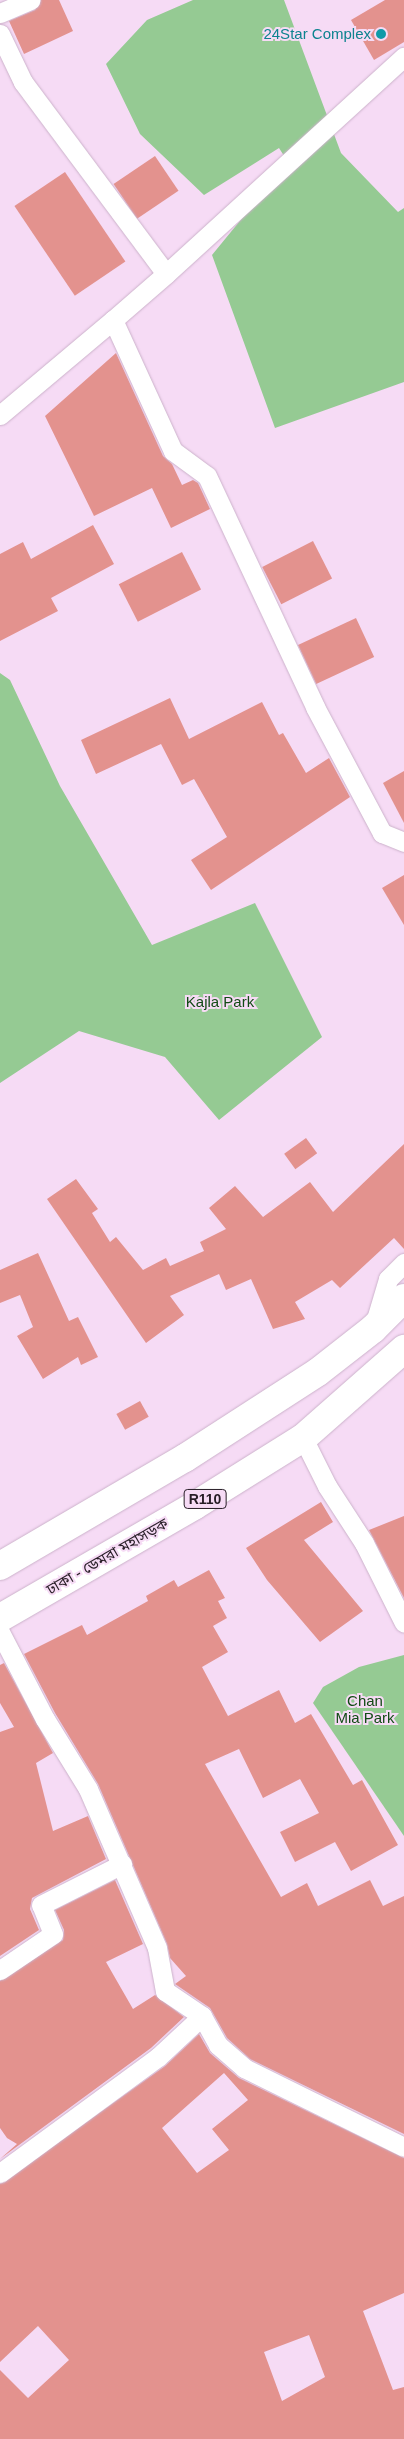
<!DOCTYPE html>
<meta charset="utf-8">
<style>
body{margin:0}
#map{position:relative;width:404px;height:2439px;overflow:hidden;background:#f6dbf5;font-family:Helvetica,"Noto Sans Bengali",sans-serif}
div>[style]{position:absolute}
.green>*{inset:0;background:#95ca93}
.building>*{inset:0;background:#e3928e;transform-origin:0 0}
.roads{filter:drop-shadow(0 0 1px #ccb2cb) drop-shadow(0 0 1px #ccb2cb)}
.street>*{height:19px;margin:-9.5px;padding:0 9.5px;transform-origin:9.5px;border-radius:9.5px;background:#fff}
.primary>*{height:28px;margin:-14px;padding:0 14px;transform-origin:14px;border-radius:14px;background:#fff}
.dots>*{width:14px;height:14px;translate:-50% -50%;box-sizing:border-box;border:2px solid #f6dbf5;border-radius:50%}
span{translate:-50% -50%;white-space:nowrap;text-align:center;line-height:1.15;-webkit-text-stroke:4px #f6dbf5;paint-order:stroke}
.shield-label span{padding:1px 4px;background:#f6dbf5;border:1px solid;border-radius:4px;-webkit-text-stroke-width:0}
.shield-label{font-size:14px;color:#271d26;font-weight:700}
.culture-label{font-size:15px;color:#0d838f}
.right{translate:-100% -50%;text-align:right}
.park-label{font-size:15px;color:#124b15}
.street-label{font-size:15px;color:#271d26}
</style>
<div id="map">
<div class="green">
<i style="clip-path:polygon(193px 0,284px 0,341px 153px,398px 212px,404px 208px,404px 382px,275px 428px,212px 255px,288px 162px,279px 148px,204px 195px,140px 134px,106px 64px,147px 20px)"></i>
<i style="clip-path:polygon(0 673px,10px 680px,60px 786px,152px 945px,255px 903px,322px 1037px,219px 1120px,165px 1057px,79px 1031px,0 1083px)"></i>
<i style="clip-path:polygon(404px 1655px,404px 1836px,313px 1703px,323px 1687px,359px 1667px)"></i>
</div>
<div class="building">
<i style="clip-path:polygon(41px 0,59px 0,73px 31px,24px 54px,9px 21px,35px 10px)"></i>
<i style="clip-path:polygon(385px 0,404px 0,404px 42px,374px 60px,351px 20px)"></i>
<i style="left:155px;top:156px;width:42px;height:50px;rotate:56deg"></i>
<i style="left:65px;top:172px;width:108px;height:61px;rotate:56deg"></i>
<i style="clip-path:polygon(116px 353px,163px 456px,172px 464px,182px 485px,193px 480px,198px 483px,210px 509px,171px 528px,152px 488px,94px 516px,45px 416px)"></i>
<i style="clip-path:polygon(93px 525px,114px 564px,51px 598px,58px 611px,0 641px,0 554px,23px 542px,31px 559px)"></i>
<i style="left:313px;top:541px;width:42px;height:57px;rotate:63deg"></i>
<i style="left:182px;top:552px;width:42px;height:71px;rotate:63deg"></i>
<i style="left:356px;top:618px;width:43px;height:64px;rotate:65deg"></i>
<i style="clip-path:polygon(170px 698px,189px 739px,262px 702px,279px 735px,283px 733px,306px 773px,329px 758px,350px 797px,211px 890px,191px 860px,227px 837px,194px 779px,182px 785px,161px 744px,96px 774px,81px 740px)"></i>
<i style="clip-path:polygon(404px 771px,404px 823px,383px 783px)"></i>
<i style="clip-path:polygon(404px 875px,404px 925px,382px 888px)"></i>
<i style="left:306px;top:1138px;width:19px;height:27px;rotate:54deg"></i>
<i style="clip-path:polygon(404px 1144px,404px 1249px,394px 1238px,340px 1288px,332px 1280px,295px 1302px,305px 1319px,273px 1329px,251px 1279px,226px 1290px,219px 1274px,170px 1296px,184px 1315px,146px 1343px,47px 1199px,76px 1179px,98px 1209px,92px 1213px,110px 1242px,116px 1237px,143px 1270px,166px 1258px,170px 1266px,204px 1251px,200px 1242px,226px 1229px,209px 1208px,235px 1186px,263px 1217px,310px 1182px,333px 1212px)"></i>
<i style="clip-path:polygon(38px 1253px,69px 1321px,78px 1317px,98px 1357px,81px 1365px,78px 1357px,43px 1379px,17px 1336px,33px 1327px,20px 1295px,0 1303px,0 1270px)"></i>
<i style="left:140px;top:1401px;width:18px;height:27px;rotate:61deg"></i>
<i style="clip-path:polygon(321px 1502px,333px 1522px,304px 1540px,363px 1611px,320px 1642px,267px 1580px,246px 1548px)"></i>
<i style="clip-path:polygon(404px 1516px,404px 1598px,369px 1530px)"></i>
<i style="clip-path:polygon(209px 1570px,225px 1598px,218px 1601px,227px 1618px,213px 1626px,228px 1652px,202px 1667px,228px 1716px,279px 1690px,295px 1723px,311px 1714px,353px 1785px,362px 1780px,398px 1845px,351px 1871px,335px 1842px,295px 1862px,280px 1832px,319px 1813px,300px 1779px,263px 1798px,239px 1749px,205px 1764px,281px 1897px,307px 1883px,318px 1906px,370px 1880px,383px 1906px,404px 1896px,404px 2134px,250px 2059px,227px 2038px,210px 2008px,175px 1984px,186px 1976px,170px 1958px,167px 1944px,98px 1784px,55px 1713px,24px 1654px,82px 1625px,87px 1635px,148px 1601px,146px 1596px,174px 1580px,178px 1587px)"></i>
<i style="clip-path:polygon(4px 1663px,53px 1753px,36px 1763px,53px 1831px,88px 1816px,106px 1859px,32px 1898px,30px 1909px,39px 1930px,0 1956px,0 1732px,14px 1727px,0 1703px,0 1665px)"></i>
<i style="clip-path:polygon(115px 1880px,143px 1944px,106px 1962px,133px 2009px,155px 1995px,184px 2017px,151px 2048px,0 2159px,17px 2144px,7px 2138px,0 2128px,0 1981px,63px 1940px,64px 1930px,55px 1910px)"></i>
<i style="clip-path:polygon(evenodd,199px 2034px,210px 2053px,239px 2078px,404px 2158px,404px 2293px,363px 2311px,393px 2390px,404px 2387px,404px 2439px,0 2439px,0 2370px,28px 2398px,69px 2360px,38px 2326px,0 2362px,0 2184px,165px 2066px,199px 2034px,224px 2073px,248px 2100px,212px 2129px,229px 2150px,197px 2173px,162px 2128px,224px 2073px,199px 2034px,309px 2335px,325px 2377px,282px 2401px,264px 2352px,309px 2335px)"></i>
</div>
<div class="roads">
<div class="street">
<i style="left:0;top:13px;width:33px;rotate:-23deg"></i>
<i style="left:0;top:34px;width:53px;rotate:64.4deg"></i>
<i style="left:23px;top:82px;width:239px;rotate:53.3deg"></i>
<i style="left:166px;top:274px;width:70px;rotate:139deg"></i>
<i style="left:113px;top:320px;width:144px;rotate:65.4deg"></i>
<i style="left:173px;top:451px;width:42px;rotate:36.3deg"></i>
<i style="left:207px;top:476px;width:255px;rotate:64.9deg"></i>
<i style="left:315px;top:707px;width:143px;rotate:62deg"></i>
<i style="left:382px;top:833px;width:24px;rotate:22deg"></i>
<i style="left:166px;top:274px;width:322px;rotate:-42.4deg"></i>
<i style="left:0;top:415px;width:148px;rotate:-40.1deg"></i>
<i style="left:374px;top:1326px;width:49px;rotate:-73.4deg"></i>
<i style="left:388px;top:1279px;width:23px;rotate:-45deg"></i>
<i style="left:303px;top:1438px;width:54px;rotate:63.4deg"></i>
<i style="left:327px;top:1486px;width:68px;rotate:57deg"></i>
<i style="left:364px;top:1543px;width:89px;rotate:63.4deg"></i>
<i style="left:0;top:1632px;width:98px;rotate:62.7deg"></i>
<i style="left:45px;top:1719px;width:82px;rotate:58.4deg"></i>
<i style="left:88px;top:1789px;width:173px;rotate:66.5deg"></i>
<i style="left:157px;top:1948px;width:44px;rotate:79.5deg"></i>
<i style="left:165px;top:1991px;width:45px;rotate:34deg"></i>
<i style="left:202px;top:2016px;width:33px;rotate:61deg"></i>
<i style="left:218px;top:2045px;width:35px;rotate:41deg"></i>
<i style="left:244px;top:2068px;width:178px;rotate:26.3deg"></i>
<i style="left:0;top:1970px;width:64px;rotate:-34.2deg"></i>
<i style="left:53px;top:1934px;width:31px;rotate:-112deg"></i>
<i style="left:41px;top:1905px;width:91px;rotate:-26.8deg"></i>
<i style="left:0;top:2173px;width:196px;rotate:-36.3deg"></i>
<i style="left:158px;top:2057px;width:60px;rotate:-43deg"></i>
</div>
<div class="primary">
<i style="left:0;top:1566px;width:214px;rotate:-30.3deg"></i>
<i style="left:185px;top:1458px;width:158px;rotate:-32.9deg"></i>
<i style="left:318px;top:1372px;width:70px;rotate:-38deg"></i>
<i style="left:373px;top:1329px;width:44px;rotate:-45deg"></i>
<i style="left:0;top:1618px;width:224px;rotate:-30deg"></i>
<i style="left:194px;top:1506px;width:128px;rotate:-32deg"></i>
<i style="left:303px;top:1438px;width:135px;rotate:-41.4deg"></i>
</div>
</div>
<div class="dots">
<i style="left:381px;top:34px;background:#0f9aa8"></i>
</div>
<div class="shield-label">
<span style="left:205px;top:1499px">R110</span>
</div>
<div class="culture-label">
<span class="right" style="left:371px;top:34px">24Star Complex</span>
</div>
<div class="park-label">
<span style="left:220px;top:1002px">Kajla Park</span>
<span style="left:365px;top:1709px">Chan<br>Mia Park</span>
</div>
<div class="street-label">
<span style="left:107px;top:1556px;rotate:-30deg">ঢাকা - ডেমরা মহাসড়ক</span>
</div>
</div>
